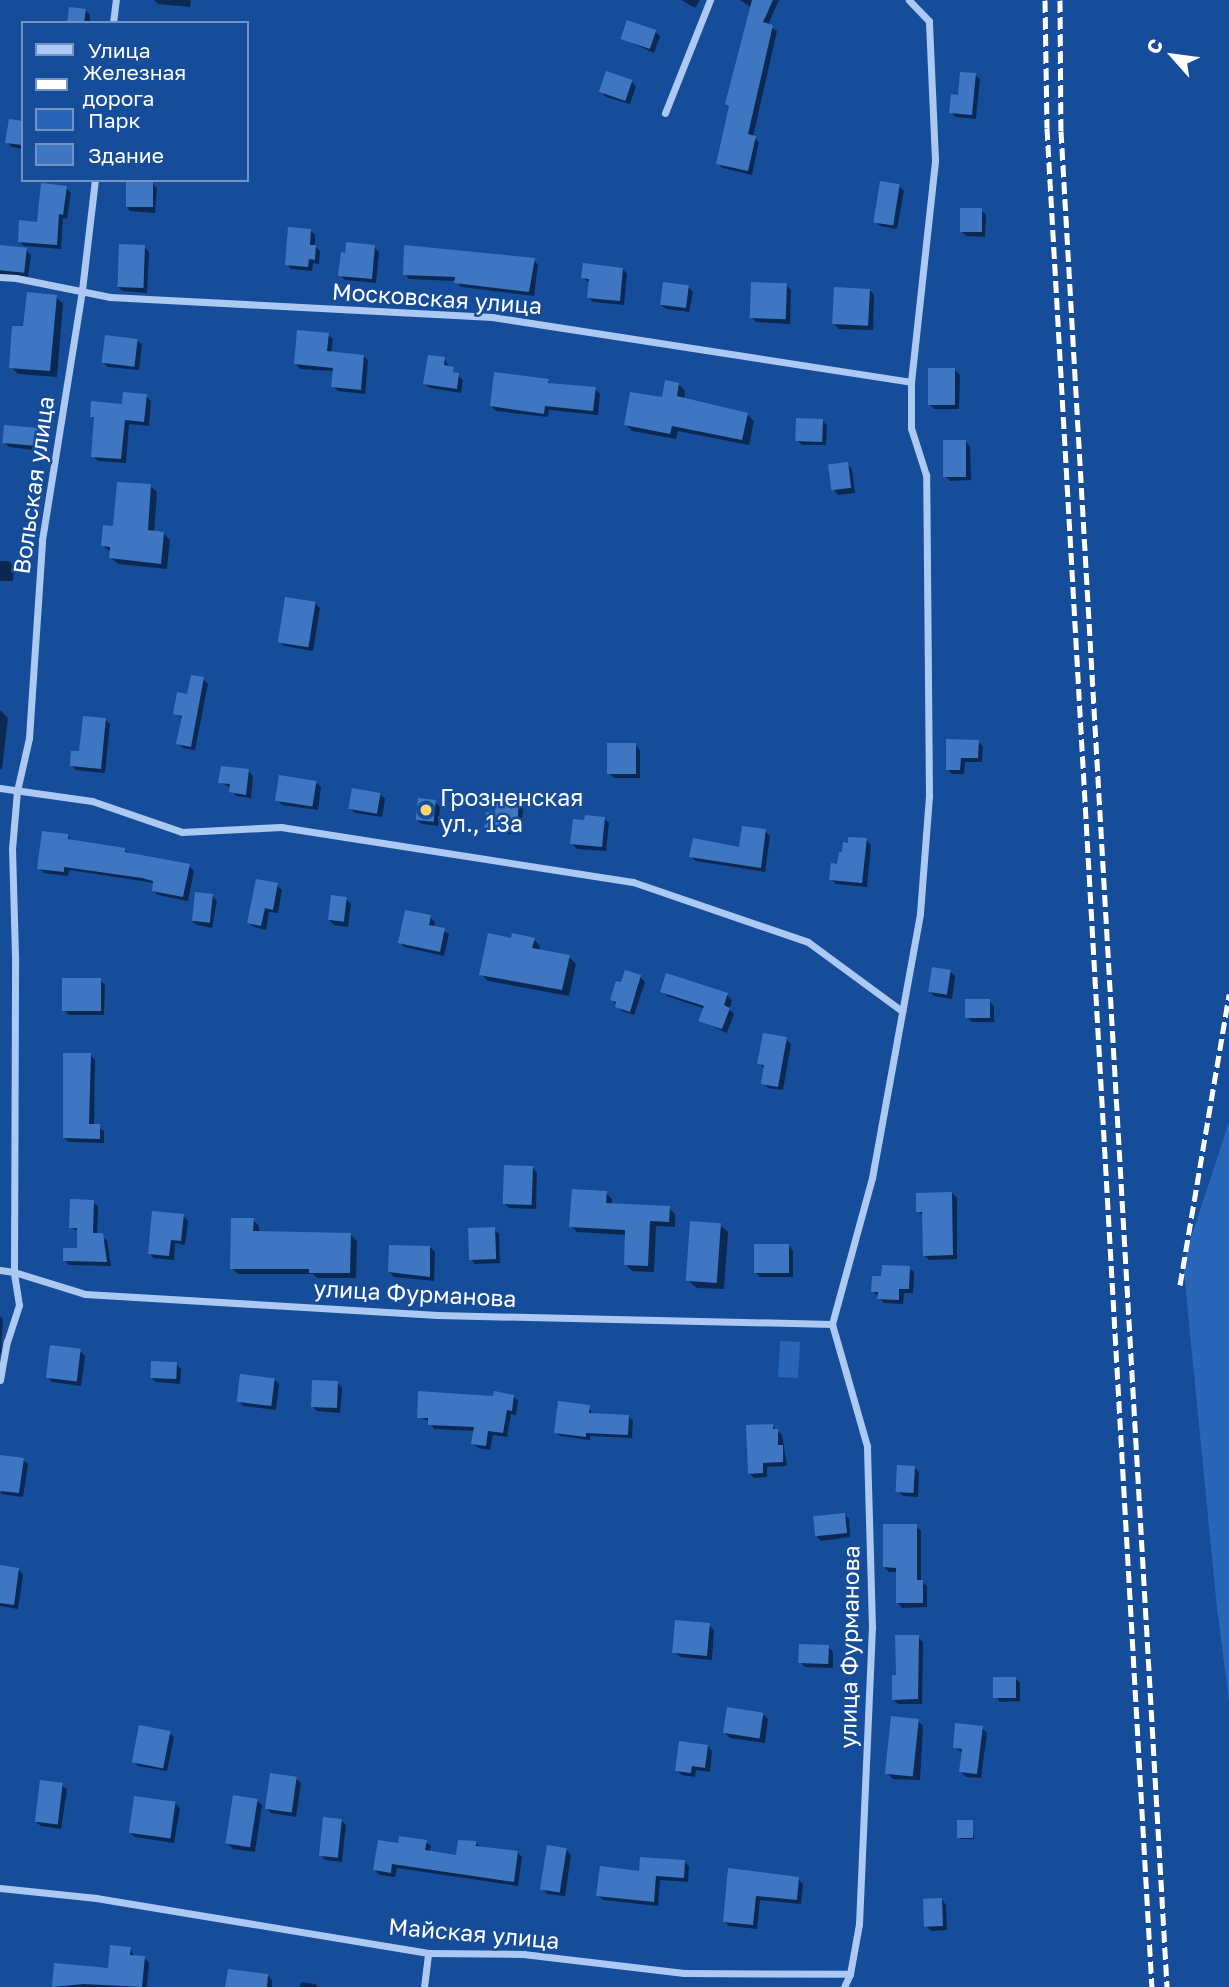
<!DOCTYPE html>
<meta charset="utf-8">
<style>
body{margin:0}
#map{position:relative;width:1229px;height:1987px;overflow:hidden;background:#164d9a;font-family:"Golos Text",sans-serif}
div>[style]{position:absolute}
.green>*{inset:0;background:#2966b8;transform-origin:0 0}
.shadow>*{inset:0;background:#0007}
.building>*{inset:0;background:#3e76c1;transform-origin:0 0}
.minor>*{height:7px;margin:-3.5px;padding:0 3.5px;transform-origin:3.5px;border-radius:3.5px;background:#abc9f2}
.rail>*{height:5px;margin-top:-2.5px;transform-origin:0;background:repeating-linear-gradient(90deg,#fff 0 12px,transparent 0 17px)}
.dots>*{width:19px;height:19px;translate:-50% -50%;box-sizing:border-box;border:4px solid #164d9a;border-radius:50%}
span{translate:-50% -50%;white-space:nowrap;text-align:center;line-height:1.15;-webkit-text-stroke:5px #164d9a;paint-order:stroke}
.street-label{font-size:23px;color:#fff}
.poi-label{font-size:23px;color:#fff}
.left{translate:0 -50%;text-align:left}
.legend{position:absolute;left:21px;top:21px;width:228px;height:161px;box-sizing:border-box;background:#164d9a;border:2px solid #7394c2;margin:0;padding:9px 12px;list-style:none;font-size:21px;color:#fff}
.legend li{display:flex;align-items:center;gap:14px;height:35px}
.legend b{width:35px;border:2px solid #7394c2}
.north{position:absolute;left:1138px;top:21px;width:70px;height:70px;-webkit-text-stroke:5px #164d9a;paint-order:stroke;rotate:298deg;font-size:19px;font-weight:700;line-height:28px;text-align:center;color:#fff}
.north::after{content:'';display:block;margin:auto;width:24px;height:32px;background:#fff;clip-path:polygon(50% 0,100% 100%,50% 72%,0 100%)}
</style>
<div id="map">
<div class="green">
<i style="clip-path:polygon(1229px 1122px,1229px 1701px,1217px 1608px,1183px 1262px)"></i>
<i style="left:780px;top:1341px;width:20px;height:36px;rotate:3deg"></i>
</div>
<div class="shadow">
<i style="clip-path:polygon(154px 0,191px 0,190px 7px,158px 4px)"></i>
<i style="clip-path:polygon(681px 0,700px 0,695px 8px)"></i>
<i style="clip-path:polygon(740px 0,779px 0,768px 25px,777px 31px,753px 137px,759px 142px,752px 175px,723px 168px,718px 164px,752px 8px)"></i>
<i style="clip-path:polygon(86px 11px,90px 15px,90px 23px,70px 23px)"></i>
<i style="clip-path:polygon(655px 32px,660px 36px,654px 53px,622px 38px)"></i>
<i style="clip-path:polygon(975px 75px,980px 79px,976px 119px,956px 117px,951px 112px)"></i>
<i style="clip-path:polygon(631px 81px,636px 86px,630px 104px,606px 97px,601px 92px)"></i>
<i style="clip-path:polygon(23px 123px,23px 149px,12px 147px,7px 142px)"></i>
<i style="clip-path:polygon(152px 183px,157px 188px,155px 213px,130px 211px,126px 206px)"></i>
<i style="clip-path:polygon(899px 186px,904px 191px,897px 229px,880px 226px,875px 221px)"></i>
<i style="clip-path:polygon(66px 188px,71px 193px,67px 219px,63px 218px,61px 249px,24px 246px,19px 241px,38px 224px)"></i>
<i style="clip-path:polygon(981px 210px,986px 215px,985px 237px,966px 236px,962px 232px)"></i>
<i style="clip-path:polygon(311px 231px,315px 235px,315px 246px,320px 251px,319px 264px,313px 263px,312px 271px,291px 269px,287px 264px)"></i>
<i style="clip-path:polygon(0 247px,26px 250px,31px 255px,28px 277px,0 274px)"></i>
<i style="clip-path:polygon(144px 247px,149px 252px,147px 293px,123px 291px,118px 287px)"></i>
<i style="clip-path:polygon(374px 247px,379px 252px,376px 283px,345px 280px,340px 275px)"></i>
<i style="clip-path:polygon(534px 260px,538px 265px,534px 296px,461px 287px,456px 281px,409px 279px,405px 274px)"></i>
<i style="clip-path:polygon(623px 269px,627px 274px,624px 305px,593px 302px,588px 297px,590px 283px,583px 278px)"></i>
<i style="clip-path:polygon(786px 285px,791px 290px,790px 324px,756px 322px,751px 317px)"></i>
<i style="clip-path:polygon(688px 287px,693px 292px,689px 312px,666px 309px,661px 305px)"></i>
<i style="clip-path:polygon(870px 290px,874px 295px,873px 330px,839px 329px,834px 324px)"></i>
<i style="clip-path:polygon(56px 297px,63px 304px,57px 377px,18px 374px,11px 367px,25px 328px)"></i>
<i style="clip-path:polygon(328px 335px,333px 339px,331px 353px,364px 356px,368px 361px,365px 394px,338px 391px,333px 386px,335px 371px,300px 369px,296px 364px)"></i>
<i style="clip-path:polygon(137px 340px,142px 345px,139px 370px,108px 367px,103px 362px)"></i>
<i style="clip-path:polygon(445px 359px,449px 368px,463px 380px,461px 393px,430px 388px,425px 384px)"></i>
<i style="clip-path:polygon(955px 370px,960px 375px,959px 409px,934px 409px,929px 404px)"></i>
<i style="clip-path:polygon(548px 381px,552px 385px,595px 389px,600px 394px,598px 415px,549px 410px,548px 417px,496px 411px,491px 406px)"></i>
<i style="clip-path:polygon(678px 384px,685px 391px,684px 399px,747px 414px,754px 421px,749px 445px,678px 431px,676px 439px,632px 431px,626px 425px,663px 399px)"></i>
<i style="clip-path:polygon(146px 396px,151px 401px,149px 426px,129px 424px,126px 463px,98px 461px,93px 456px,96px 420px,92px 416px)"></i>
<i style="clip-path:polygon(822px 421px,827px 425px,826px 445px,802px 445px,797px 440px)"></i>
<i style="clip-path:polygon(38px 430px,43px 435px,42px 451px,9px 447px,4px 442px)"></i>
<i style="clip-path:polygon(965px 441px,970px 446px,971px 480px,950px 481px,945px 476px)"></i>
<i style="clip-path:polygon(847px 464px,852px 469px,855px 493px,838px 495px,834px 490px)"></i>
<i style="clip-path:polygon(150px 486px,157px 492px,154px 532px,163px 533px,170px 540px,167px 569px,118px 564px,111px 558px,111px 552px,102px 545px)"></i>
<i style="clip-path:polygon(0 561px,9px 561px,14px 566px,13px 581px,0 581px)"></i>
<i style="clip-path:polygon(315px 603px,320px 608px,313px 651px,284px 646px,279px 641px)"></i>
<i style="clip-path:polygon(203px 679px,208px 684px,195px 750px,183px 748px,178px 743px,183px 719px,175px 713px)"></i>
<i style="clip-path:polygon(0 710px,8px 718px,2px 769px,0 769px)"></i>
<i style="clip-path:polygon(105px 719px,110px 724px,105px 773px,76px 770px,71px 765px)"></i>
<i style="clip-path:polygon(978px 742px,983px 746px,982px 762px,965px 762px,964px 774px,952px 774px,947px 769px)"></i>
<i style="clip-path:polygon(635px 745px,640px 750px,640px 778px,614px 778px,609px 773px)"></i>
<i style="clip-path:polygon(249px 771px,253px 776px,251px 798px,236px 796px,231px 788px,220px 782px)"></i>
<i style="clip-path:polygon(317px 783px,321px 787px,318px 810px,282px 805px,278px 800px)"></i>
<i style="clip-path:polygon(380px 794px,385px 799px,382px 817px,355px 813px,350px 808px)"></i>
<i style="clip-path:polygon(435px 802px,440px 807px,438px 826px,422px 824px,417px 820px)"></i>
<i style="clip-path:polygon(519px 803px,523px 808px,521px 835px,491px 832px,486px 827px,497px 815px)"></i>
<i style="clip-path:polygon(604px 818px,609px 823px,606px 851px,577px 849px,572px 844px,586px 822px)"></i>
<i style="clip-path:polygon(765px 831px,770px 836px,765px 872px,696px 861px,691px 857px,740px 849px)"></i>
<i style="clip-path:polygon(68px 836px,72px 841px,125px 850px,130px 854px,189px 866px,194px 871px,188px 901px,158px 895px,153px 890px,155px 884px,148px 882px,69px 870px,68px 876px,44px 873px,39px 868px)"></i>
<i style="clip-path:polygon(866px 840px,871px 845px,867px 887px,836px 884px,831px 879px,839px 866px)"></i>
<i style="clip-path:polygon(277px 885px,282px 890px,278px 913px,269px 912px,266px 930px,254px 927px,249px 923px)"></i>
<i style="clip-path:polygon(212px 896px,217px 901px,212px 928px,197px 925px,192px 921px)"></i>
<i style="clip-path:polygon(346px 899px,351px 904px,348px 927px,334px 925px,329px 920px)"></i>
<i style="clip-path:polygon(430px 917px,435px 922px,434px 927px,449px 934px,444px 956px,404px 947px,400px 942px)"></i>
<i style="clip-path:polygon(534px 939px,540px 946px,539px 951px,569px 957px,576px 964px,569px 996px,488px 981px,481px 974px,512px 940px)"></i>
<i style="clip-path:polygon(950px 971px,955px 976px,952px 999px,934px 996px,930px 991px)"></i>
<i style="clip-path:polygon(667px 975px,727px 995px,732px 1000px,729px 1009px,734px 1014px,727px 1033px,700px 1020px,705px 1009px,667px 996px,662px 991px)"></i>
<i style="clip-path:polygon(640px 977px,645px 982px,634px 1015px,622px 1011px,612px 1000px,623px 985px)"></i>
<i style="clip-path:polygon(100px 980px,105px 985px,104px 1015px,69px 1015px,64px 1010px)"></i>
<i style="clip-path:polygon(989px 1001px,994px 1006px,994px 1022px,972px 1022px,967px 1017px)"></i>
<i style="clip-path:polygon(786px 1039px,791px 1044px,783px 1090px,768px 1088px,763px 1083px,765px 1069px,759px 1063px)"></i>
<i style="clip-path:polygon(90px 1055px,95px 1060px,94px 1126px,104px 1131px,104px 1143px,69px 1142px,64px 1138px)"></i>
<i style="clip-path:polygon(533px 1168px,537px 1173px,536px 1209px,509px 1208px,504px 1203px)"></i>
<i style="clip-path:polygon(606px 1193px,612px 1199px,612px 1205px,669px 1208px,675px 1214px,675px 1227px,656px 1226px,654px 1272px,632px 1271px,625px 1264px,627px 1235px,577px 1232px,571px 1226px)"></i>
<i style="clip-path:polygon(952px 1193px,957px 1198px,957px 1259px,929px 1260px,924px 1255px,924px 1217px,918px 1211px)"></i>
<i style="clip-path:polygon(93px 1202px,98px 1206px,97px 1235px,107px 1240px,111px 1266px,69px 1265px,65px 1261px,79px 1249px,79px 1232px,71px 1227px)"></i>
<i style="clip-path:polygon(183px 1216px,188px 1221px,185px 1245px,175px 1243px,174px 1260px,154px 1258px,149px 1253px)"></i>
<i style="clip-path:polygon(253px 1220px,259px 1226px,259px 1233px,351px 1235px,357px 1241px,356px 1278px,317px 1278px,313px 1274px,238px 1274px,232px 1268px)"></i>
<i style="clip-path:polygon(720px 1225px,728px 1232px,724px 1289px,696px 1288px,688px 1280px)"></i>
<i style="clip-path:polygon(494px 1229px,499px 1234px,500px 1263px,475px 1264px,471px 1259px)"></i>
<i style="clip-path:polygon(789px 1246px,793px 1251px,793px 1277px,760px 1277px,755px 1272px)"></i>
<i style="clip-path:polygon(430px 1247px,435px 1252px,434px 1281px,394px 1277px,389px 1272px)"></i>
<i style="clip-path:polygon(909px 1268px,914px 1272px,913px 1293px,904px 1293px,903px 1304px,884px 1303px,873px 1291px,883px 1278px)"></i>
<i style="clip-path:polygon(0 1316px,3px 1319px,1px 1353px,0 1353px)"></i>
<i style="clip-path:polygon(80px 1351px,85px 1356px,81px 1386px,52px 1382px,48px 1377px)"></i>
<i style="clip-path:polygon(176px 1364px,181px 1369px,180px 1384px,156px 1382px,151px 1377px)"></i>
<i style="clip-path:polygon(274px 1379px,279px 1384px,276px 1410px,243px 1406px,239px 1401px)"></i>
<i style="clip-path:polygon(337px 1383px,342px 1388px,340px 1413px,317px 1411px,312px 1406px)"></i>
<i style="clip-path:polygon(513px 1396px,518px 1401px,516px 1415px,511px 1414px,507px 1437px,493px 1435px,490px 1450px,478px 1448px,473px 1443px,475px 1431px,434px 1429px,430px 1422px,419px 1417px,495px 1398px)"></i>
<i style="clip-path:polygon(589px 1407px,593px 1415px,629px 1417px,633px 1421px,632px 1438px,590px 1436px,590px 1440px,560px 1436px,556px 1432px)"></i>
<i style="clip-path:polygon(772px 1426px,782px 1435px,787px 1466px,767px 1467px,767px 1477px,754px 1478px,749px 1473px)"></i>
<i style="clip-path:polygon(23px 1460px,28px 1464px,23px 1497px,1px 1494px,0 1461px)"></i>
<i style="clip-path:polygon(914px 1467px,919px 1472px,918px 1497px,903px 1496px,898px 1491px)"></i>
<i style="clip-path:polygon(844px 1514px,849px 1519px,850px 1537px,821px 1541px,817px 1537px)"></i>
<i style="clip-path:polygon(916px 1526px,921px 1531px,921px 1581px,927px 1586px,927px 1607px,902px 1608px,898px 1603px,898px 1572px,889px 1572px,884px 1567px)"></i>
<i style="clip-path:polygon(19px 1570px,23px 1575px,18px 1609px,0 1606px,0 1572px)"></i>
<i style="clip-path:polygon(709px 1625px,714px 1630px,712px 1660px,680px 1657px,675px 1652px)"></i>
<i style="clip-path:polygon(918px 1637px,923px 1642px,922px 1704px,898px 1704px,893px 1699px,897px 1677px)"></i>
<i style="clip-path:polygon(828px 1647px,833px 1652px,833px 1668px,805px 1667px,800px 1662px)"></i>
<i style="clip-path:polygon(1015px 1678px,1020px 1683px,1020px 1701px,1000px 1702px,996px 1697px)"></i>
<i style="clip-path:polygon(763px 1714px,768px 1719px,765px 1743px,730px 1738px,725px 1733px)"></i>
<i style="clip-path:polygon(918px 1721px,923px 1726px,920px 1780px,893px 1779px,888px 1774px)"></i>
<i style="clip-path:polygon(982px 1728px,987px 1733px,981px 1778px,966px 1777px,961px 1772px,963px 1753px,955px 1748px)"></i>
<i style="clip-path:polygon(169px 1733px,174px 1737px,167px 1771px,138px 1766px,134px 1761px)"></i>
<i style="clip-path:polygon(708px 1746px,712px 1751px,710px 1772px,696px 1770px,695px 1777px,682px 1775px,677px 1771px)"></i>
<i style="clip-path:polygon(297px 1779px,301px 1783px,296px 1817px,271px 1813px,266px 1808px)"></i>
<i style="clip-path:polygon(62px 1785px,67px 1790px,61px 1829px,41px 1826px,36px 1822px)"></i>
<i style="clip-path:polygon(257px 1801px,262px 1805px,255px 1852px,233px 1849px,228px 1844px)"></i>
<i style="clip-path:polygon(175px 1803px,180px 1808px,174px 1843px,135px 1837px,130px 1833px)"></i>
<i style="clip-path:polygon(342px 1821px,346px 1825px,342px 1862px,325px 1860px,321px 1855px)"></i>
<i style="clip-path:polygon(972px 1822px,974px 1839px,961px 1839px,959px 1837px)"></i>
<i style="clip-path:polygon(426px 1842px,431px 1846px,429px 1852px,458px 1857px,476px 1843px,481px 1848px,517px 1852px,522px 1857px,518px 1886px,397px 1868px,395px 1877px,380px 1875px,375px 1870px,400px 1845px)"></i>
<i style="clip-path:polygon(567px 1850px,571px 1855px,565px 1896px,547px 1894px,543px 1889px)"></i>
<i style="clip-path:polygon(684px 1862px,689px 1866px,688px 1882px,660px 1880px,658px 1906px,603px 1900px,598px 1895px,641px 1873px)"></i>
<i style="clip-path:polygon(730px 1869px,798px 1879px,803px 1884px,801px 1904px,760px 1900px,757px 1929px,729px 1926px,724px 1921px)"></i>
<i style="clip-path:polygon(942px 1900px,946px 1905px,947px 1930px,931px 1931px,926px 1926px)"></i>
<i style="clip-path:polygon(130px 1949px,135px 1957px,144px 1958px,149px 1963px,147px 1987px,53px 1987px,55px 1965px,109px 1969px)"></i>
<i style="clip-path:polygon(267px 1975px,272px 1980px,272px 1987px,227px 1987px)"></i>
<i style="clip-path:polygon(301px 1982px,315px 1984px,318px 1987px,300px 1987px)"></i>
</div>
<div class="building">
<i style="clip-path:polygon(752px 0,773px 0,763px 22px,773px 25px,748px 134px,756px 136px,748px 171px,716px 164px,729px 106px,725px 104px)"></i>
<i style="left:69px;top:7px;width:17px;height:16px;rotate:7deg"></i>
<i style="left:627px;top:20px;width:31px;height:20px;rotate:19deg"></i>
<i style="left:606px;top:71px;width:28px;height:22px;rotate:19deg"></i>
<i style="clip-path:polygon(960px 72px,976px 73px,972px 115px,949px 113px,951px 94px,958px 95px)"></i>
<i style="clip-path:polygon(9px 119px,23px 121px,23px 145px,5px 143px)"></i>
<i style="left:126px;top:180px;width:27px;height:27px"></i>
<i style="left:880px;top:181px;width:20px;height:42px;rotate:9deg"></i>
<i style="clip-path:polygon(41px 183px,67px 186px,63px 215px,59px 214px,57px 245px,18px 242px,19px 220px,37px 222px)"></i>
<i style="left:960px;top:208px;width:22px;height:24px"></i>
<i style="clip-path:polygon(288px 227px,311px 229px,310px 245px,316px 245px,315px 260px,309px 259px,308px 267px,285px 265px)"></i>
<i style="clip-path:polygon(346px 242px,375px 245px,372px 279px,338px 276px,341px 252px,345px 253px)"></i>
<i style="left:119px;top:244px;width:26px;height:43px;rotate:2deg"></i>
<i style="left:0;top:245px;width:27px;height:25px;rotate:6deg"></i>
<i style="clip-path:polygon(404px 245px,535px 258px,529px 292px,454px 283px,455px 277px,403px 275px)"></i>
<i style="clip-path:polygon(583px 263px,623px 268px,620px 301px,587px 298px,589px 279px,581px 278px)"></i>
<i style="left:663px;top:282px;width:26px;height:23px;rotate:7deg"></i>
<i style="left:751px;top:282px;width:36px;height:36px;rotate:2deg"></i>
<i style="left:834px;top:287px;width:36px;height:37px;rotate:3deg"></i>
<i style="clip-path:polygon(27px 292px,57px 295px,50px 371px,9px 368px,12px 326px,23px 326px)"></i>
<i style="clip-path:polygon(297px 330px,329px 333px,327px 351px,364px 355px,361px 390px,331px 387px,333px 368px,294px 364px)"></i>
<i style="left:105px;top:335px;width:33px;height:28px;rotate:7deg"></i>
<i style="clip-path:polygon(428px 355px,445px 357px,444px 365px,454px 367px,453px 372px,459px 373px,457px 389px,423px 384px)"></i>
<i style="left:928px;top:368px;width:27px;height:37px"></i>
<i style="clip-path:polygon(494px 372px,549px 379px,548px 383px,596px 387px,593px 411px,545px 406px,544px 414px,490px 406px)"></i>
<i style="clip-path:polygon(665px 380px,679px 383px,677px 396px,748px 413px,742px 440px,672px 426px,670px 434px,624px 425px,630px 392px,662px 397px)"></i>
<i style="clip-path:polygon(123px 392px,147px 394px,144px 422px,125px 420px,121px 459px,91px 457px,94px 417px,90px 417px,91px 401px,122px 404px)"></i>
<i style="left:796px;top:418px;width:27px;height:23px;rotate:2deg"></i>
<i style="left:4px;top:425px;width:35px;height:18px;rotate:5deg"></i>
<i style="left:943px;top:440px;width:23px;height:37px"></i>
<i style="left:848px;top:462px;width:26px;height:20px;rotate:83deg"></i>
<i style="clip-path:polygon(117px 482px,151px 484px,148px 530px,164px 532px,161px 564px,109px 558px,110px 547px,101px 546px,103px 525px,113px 526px)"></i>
<i style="left:285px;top:597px;width:31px;height:46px;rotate:9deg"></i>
<i style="clip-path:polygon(191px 675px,204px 677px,191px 747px,176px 744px,182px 716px,173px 714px,177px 692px,187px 694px)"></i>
<i style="clip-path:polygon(83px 716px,106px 718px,101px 769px,70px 766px,71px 751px,79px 751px)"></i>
<i style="clip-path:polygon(946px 739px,979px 740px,978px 758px,961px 758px,960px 770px,946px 770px)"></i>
<i style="left:607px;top:743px;width:29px;height:31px"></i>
<i style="clip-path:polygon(221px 766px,249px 769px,246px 795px,229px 792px,230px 784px,218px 783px)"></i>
<i style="left:279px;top:775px;width:38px;height:26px;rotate:9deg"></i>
<i style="left:352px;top:788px;width:29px;height:21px;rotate:10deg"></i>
<i style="left:418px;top:798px;width:18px;height:22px;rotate:6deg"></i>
<i style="clip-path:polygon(496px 799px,519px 801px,517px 831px,484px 828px,486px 812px,495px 813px)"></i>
<i style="clip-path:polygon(585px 815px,605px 817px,602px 847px,570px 844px,573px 819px,584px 820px)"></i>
<i style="clip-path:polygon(742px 826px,766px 829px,761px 868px,689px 857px,693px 838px,739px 847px)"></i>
<i style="clip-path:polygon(42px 831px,68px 834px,68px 839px,125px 848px,125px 852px,190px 864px,183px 897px,152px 891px,153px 881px,142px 878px,64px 867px,64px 872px,37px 869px)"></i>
<i style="clip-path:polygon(848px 837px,867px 838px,862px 883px,829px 880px,831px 863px,837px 864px,839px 852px,842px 852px,843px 842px,848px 843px)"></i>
<i style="clip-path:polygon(256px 879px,278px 883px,273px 910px,265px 908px,261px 926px,247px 923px)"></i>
<i style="left:195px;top:892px;width:18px;height:29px;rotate:6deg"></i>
<i style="left:331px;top:895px;width:16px;height:25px;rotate:7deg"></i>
<i style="clip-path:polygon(405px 910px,431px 915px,429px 925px,445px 928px,440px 952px,398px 943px)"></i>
<i style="clip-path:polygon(488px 933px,511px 938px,512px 933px,535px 938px,532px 948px,570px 955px,562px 990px,479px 975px)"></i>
<i style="left:932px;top:967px;width:19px;height:25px;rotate:9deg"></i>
<i style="clip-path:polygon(625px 970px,641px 975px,630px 1012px,615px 1007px,616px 1002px,610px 1000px,616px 981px,621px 982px)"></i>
<i style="clip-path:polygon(666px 973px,728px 993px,724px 1005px,730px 1008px,722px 1029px,698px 1021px,704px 1006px,660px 992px)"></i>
<i style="left:62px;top:978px;width:39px;height:33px"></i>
<i style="left:965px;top:999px;width:25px;height:19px"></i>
<i style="clip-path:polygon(763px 1033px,787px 1037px,778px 1087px,761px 1084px,764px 1065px,757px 1064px)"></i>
<i style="clip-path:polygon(63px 1053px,91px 1053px,89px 1124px,100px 1124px,100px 1139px,63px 1138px)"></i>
<i style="left:504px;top:1165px;width:29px;height:39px;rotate:2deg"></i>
<i style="clip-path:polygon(572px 1189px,607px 1191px,606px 1203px,670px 1206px,669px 1222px,650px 1221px,648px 1266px,624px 1265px,625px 1230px,569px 1227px)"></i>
<i style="clip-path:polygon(952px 1192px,953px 1255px,923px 1256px,922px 1212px,916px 1212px,916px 1193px)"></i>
<i style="clip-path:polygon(70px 1199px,94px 1200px,93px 1233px,103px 1233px,107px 1262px,63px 1261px,63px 1248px,77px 1248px,77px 1228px,69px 1228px)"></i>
<i style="clip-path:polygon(152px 1211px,184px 1214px,181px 1241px,171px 1240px,169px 1256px,148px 1254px)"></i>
<i style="clip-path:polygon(231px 1218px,254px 1218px,253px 1231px,351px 1233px,350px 1273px,309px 1273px,309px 1269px,230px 1269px)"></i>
<i style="left:690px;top:1221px;width:31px;height:60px;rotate:4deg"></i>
<i style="left:495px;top:1227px;width:32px;height:27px;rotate:88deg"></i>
<i style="left:754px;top:1244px;width:35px;height:29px"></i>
<i style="clip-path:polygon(389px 1245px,430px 1246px,430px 1277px,388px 1272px)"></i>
<i style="clip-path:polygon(882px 1265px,910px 1266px,909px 1289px,899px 1289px,899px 1300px,877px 1299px,878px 1292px,871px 1292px,872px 1276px,881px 1276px)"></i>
<i style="left:50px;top:1345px;width:31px;height:33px;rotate:7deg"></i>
<i style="left:151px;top:1361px;width:26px;height:17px;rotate:2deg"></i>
<i style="left:240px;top:1374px;width:35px;height:28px;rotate:7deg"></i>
<i style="left:312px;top:1380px;width:26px;height:27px;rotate:2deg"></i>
<i style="clip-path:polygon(418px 1391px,493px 1396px,494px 1391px,514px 1395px,512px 1411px,507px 1410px,503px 1433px,488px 1431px,486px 1446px,471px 1444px,474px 1427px,428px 1425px,428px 1418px,417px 1418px)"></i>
<i style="clip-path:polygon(558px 1401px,590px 1405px,589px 1413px,629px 1415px,628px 1435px,586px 1433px,586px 1437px,554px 1433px)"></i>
<i style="clip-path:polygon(773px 1424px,773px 1429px,778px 1429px,778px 1445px,783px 1445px,783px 1462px,763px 1463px,763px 1473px,748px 1474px,746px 1425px)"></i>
<i style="clip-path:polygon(0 1455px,24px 1458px,19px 1493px,0 1491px)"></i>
<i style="left:897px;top:1465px;width:18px;height:27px;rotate:3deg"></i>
<i style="left:845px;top:1513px;width:20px;height:32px;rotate:84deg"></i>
<i style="clip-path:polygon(883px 1524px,917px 1524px,917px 1580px,923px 1580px,923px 1603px,896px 1603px,896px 1568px,883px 1567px)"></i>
<i style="clip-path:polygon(0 1565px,19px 1568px,14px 1605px,0 1603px)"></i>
<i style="left:675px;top:1620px;width:35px;height:33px;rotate:5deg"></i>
<i style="clip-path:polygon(895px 1635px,919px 1635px,918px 1699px,892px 1700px,892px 1675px,896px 1675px)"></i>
<i style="left:799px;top:1644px;width:30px;height:19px;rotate:2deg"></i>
<i style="left:993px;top:1677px;width:23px;height:21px"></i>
<i style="left:727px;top:1707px;width:37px;height:26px;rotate:9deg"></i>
<i style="left:891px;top:1716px;width:28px;height:58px;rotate:6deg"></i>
<i style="clip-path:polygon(955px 1723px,983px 1726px,977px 1774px,959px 1772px,962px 1749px,953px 1748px)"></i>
<i style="left:139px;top:1725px;width:32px;height:38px;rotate:11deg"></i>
<i style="clip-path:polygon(679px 1741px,708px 1745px,705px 1768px,692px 1766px,691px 1773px,675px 1771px)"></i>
<i style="left:270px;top:1773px;width:27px;height:36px;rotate:8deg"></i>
<i style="left:40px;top:1780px;width:23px;height:42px;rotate:7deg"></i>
<i style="left:233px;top:1795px;width:25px;height:49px;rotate:9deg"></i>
<i style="left:134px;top:1796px;width:42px;height:37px;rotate:8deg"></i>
<i style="left:323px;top:1817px;width:19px;height:39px;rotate:6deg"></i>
<i style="left:957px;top:1820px;width:16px;height:18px"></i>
<i style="clip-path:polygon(399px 1836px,427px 1840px,425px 1850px,456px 1855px,458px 1840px,476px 1841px,476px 1846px,518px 1851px,514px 1882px,392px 1864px,391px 1873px,373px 1870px,378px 1840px,398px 1843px)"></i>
<i style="left:547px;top:1845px;width:20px;height:45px;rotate:9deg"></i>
<i style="clip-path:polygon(640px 1857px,685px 1860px,684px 1878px,656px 1876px,654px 1902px,596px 1896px,600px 1866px,639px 1871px)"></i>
<i style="clip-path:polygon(728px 1868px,799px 1877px,797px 1900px,756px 1896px,753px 1925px,723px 1922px)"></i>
<i style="left:942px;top:1898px;width:28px;height:19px;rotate:88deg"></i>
<i style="clip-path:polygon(110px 1945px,131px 1947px,130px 1955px,145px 1956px,142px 1987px,84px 1984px,52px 1987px,54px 1963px,108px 1968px)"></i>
<i style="clip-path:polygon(228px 1969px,268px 1974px,267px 1987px,225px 1987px)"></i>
</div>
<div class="minor">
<i style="left:113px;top:23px;width:23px;rotate:-83deg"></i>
<i style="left:665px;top:113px;width:122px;rotate:-68.3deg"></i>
<i style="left:0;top:277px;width:16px;rotate:4deg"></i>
<i style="left:16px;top:278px;width:96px;rotate:11.4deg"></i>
<i style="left:110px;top:297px;width:383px;rotate:3deg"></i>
<i style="left:492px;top:317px;width:424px;rotate:8.8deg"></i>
<i style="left:0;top:788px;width:93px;rotate:8deg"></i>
<i style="left:92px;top:801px;width:95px;rotate:19deg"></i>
<i style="left:182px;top:832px;width:99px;rotate:-2.9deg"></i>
<i style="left:281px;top:827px;width:356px;rotate:8.9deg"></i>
<i style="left:633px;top:882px;width:185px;rotate:18.9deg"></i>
<i style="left:808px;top:942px;width:117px;rotate:36.3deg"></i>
<i style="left:0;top:1270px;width:14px;rotate:8deg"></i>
<i style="left:14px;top:1272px;width:74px;rotate:17.2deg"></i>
<i style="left:85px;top:1294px;width:353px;rotate:3.4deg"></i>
<i style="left:437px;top:1315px;width:395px;rotate:1.3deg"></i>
<i style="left:0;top:1380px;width:39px;rotate:-80deg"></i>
<i style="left:7px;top:1342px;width:39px;rotate:-72deg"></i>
<i style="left:19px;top:1305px;width:33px;rotate:-99deg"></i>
<i style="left:14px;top:1272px;width:317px;rotate:-89.8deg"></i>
<i style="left:15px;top:955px;width:106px;rotate:-91.6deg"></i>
<i style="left:12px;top:849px;width:58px;rotate:-85.1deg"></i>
<i style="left:17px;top:791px;width:54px;rotate:-77.2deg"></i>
<i style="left:29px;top:738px;width:198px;rotate:-86.2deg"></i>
<i style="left:42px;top:540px;width:253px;rotate:-80.9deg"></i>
<i style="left:82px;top:290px;width:111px;rotate:-83.3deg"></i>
<i style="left:0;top:1888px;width:97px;rotate:5.9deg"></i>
<i style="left:96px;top:1898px;width:337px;rotate:9.4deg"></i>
<i style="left:428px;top:1953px;width:95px;rotate:0.6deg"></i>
<i style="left:523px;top:1954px;width:162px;rotate:6.7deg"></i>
<i style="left:684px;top:1973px;width:166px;rotate:0.3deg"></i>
<i style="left:424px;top:1987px;width:34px;rotate:-83deg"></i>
<i style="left:844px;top:1987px;width:14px;rotate:-65deg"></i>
<i style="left:850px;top:1974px;width:51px;rotate:-79.8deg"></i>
<i style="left:859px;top:1924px;width:297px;rotate:-87.5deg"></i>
<i style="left:872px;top:1627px;width:181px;rotate:-91.6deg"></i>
<i style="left:867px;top:1446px;width:127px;rotate:-106deg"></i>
<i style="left:832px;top:1324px;width:151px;rotate:-74.7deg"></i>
<i style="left:872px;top:1178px;width:269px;rotate:-79.7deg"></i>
<i style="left:920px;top:913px;width:117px;rotate:-85.6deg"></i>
<i style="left:929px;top:796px;width:321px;rotate:-90.5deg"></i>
<i style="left:926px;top:475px;width:49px;rotate:-107.7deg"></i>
<i style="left:911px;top:428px;width:46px;rotate:-90deg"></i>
<i style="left:911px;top:382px;width:223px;rotate:-83.8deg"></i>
<i style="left:935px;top:160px;width:139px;rotate:-92.5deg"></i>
<i style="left:929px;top:21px;width:29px;rotate:-134deg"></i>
</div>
<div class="rail">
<i style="left:1045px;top:0;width:128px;rotate:89.1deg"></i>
<i style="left:1047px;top:128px;width:1862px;rotate:86.77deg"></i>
<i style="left:1060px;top:0;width:131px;rotate:89.6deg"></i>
<i style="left:1061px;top:131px;width:1859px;rotate:86.73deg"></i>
<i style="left:1180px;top:1285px;width:295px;rotate:-80.4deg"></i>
</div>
<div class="dots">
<i style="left:426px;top:810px;background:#ffd76c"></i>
</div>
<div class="street-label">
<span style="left:437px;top:298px;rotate:4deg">Московская улица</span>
<span style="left:33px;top:485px;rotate:-82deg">Вольская улица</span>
<span style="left:415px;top:1293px;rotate:3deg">улица Фурманова</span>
<span style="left:849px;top:1647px;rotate:-89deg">улица Фурманова</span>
<span style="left:474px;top:1933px;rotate:5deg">Майская улица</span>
</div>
<div class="poi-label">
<span class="left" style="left:440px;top:810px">Грозненская<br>ул., 13а</span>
</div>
<ul class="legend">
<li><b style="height:9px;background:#abc9f2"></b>Улица</li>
<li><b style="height:9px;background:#fff"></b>Железная дорога</li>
<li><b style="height:19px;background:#2966b8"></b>Парк</li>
<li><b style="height:19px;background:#3e76c1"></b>Здание</li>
</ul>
<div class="north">С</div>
</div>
